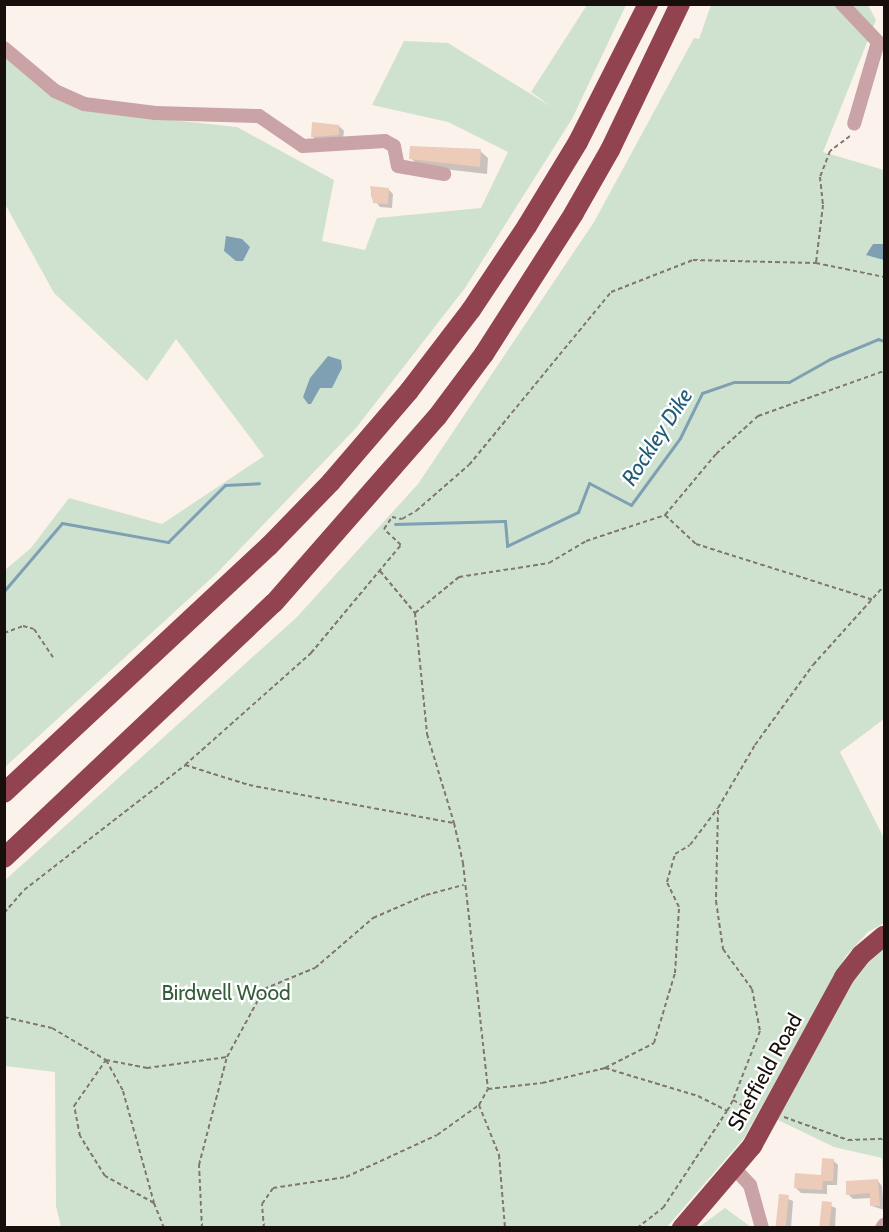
<!DOCTYPE html>
<style>
body{margin:0}
#map{position:relative;width:889px;height:1232px;overflow:hidden;background:#fcf2ec;font-family:Cabin,sans-serif}
div>[style]{position:absolute}
.green>*{inset:0;background:#cfe2d0}
.water>*{inset:0;background:#7f9fb2}
.shadow>*{inset:0;background:#0003}
.stream>*{height:3px;margin:-1.5px;padding:0 1.5px;transform-origin:1.5px;border-radius:1.5px;background:#7f9fb2}
.building>*{inset:0;background:#eccbb9;transform-origin:0 0}
.path>*{height:2px;margin-top:-1px;transform-origin:0;background:repeating-linear-gradient(90deg,#7f7672 0 4.5px,transparent 0 7.5px)}
.minor>*{height:14px;margin:-7px;padding:0 7px;transform-origin:7px;border-radius:7px;background:#caa3a6}
.highway>*{height:20px;margin:-10px;padding:0 10px;transform-origin:10px;border-radius:10px;background:#914450}
span{translate:-50% -50%;white-space:nowrap;text-align:center;line-height:1.15;-webkit-text-stroke:4.5px #fff;paint-order:stroke}
.park-label{font-size:21px;color:#345d39}
.street-label{font-size:21px;color:#170f0b}
.water-label{font-size:22px;color:#225c78;font-style:italic}
.frame{position:absolute;inset:0;border:6px solid #170f0b;pointer-events:none}
</style>
<div id="map">
<div class="green">
<i style="clip-path:polygon(587px 5px,626px 5px,572px 119px,465px 288px,356px 428px,216px 574px,5px 767px,5px 570px,31px 548px,69px 498px,162px 524px,264px 456px,176px 339px,147px 381px,54px 293px,5px 204px,5px 54px,48px 90px,144px 117px,237px 127px,334px 180px,322px 241px,365px 250px,377px 218px,481px 208px,508px 152px,448px 122px,372px 105px,404px 41px,448px 43px,552px 107px,531px 92px)"></i>
<i style="clip-path:polygon(711px 5px,868px 5px,876px 20px,823px 152px,884px 170px,884px 719px,840px 752px,884px 838px,884px 923px,868px 932px,846px 956px,744px 1138px,667px 1227px,61px 1227px,56px 1206px,55px 1072px,5px 1066px,4px 881px,296px 618px,418px 484px,594px 222px,694px 38px,699px 39px)"></i>
<i style="clip-path:polygon(884px 948px,884px 1216px,882px 1158px,834px 1147px,776px 1119px,850px 984px,873px 955px)"></i>
<i style="clip-path:polygon(725px 1208px,751px 1227px,699px 1227px)"></i>
</div>
<div class="water">
<i style="clip-path:polygon(226px 236px,242px 239px,250px 247px,243px 261px,236px 261px,224px 251px)"></i>
<i style="clip-path:polygon(873px 244px,884px 244px,884px 260px,866px 255px)"></i>
<i style="clip-path:polygon(328px 356px,341px 360px,342px 368px,332px 388px,320px 388px,311px 404px,308px 404px,303px 397px,310px 378px)"></i>
</div>
<div class="shadow">
<i style="clip-path:polygon(339px 126px,344px 131px,343px 139px,317px 141px,312px 136px)"></i>
<i style="clip-path:polygon(480px 151px,488px 158px,487px 174px,418px 166px,411px 158px)"></i>
<i style="clip-path:polygon(371px 188px,388px 189px,393px 194px,392px 208px,380px 207px,371px 196px)"></i>
<i style="clip-path:polygon(833px 1160px,838px 1165px,837px 1185px,827px 1185px,827px 1194px,801px 1193px,796px 1188px,823px 1176px)"></i>
<i style="clip-path:polygon(878px 1181px,882px 1186px,884px 1210px,872px 1206px,871px 1198px,853px 1199px,848px 1194px)"></i>
<i style="clip-path:polygon(781px 1196px,793px 1201px,791px 1228px,779px 1228px)"></i>
<i style="clip-path:polygon(823px 1203px,836px 1208px,835px 1228px,821px 1228px)"></i>
</div>
<div class="stream">
<i style="left:395px;top:524px;width:110px;rotate:-1.6deg"></i>
<i style="left:505px;top:521px;width:25px;rotate:85deg"></i>
<i style="left:507px;top:546px;width:79px;rotate:-25.6deg"></i>
<i style="left:578px;top:512px;width:31px;rotate:-69deg"></i>
<i style="left:589px;top:483px;width:47px;rotate:27.6deg"></i>
<i style="left:631px;top:505px;width:83px;rotate:-53.8deg"></i>
<i style="left:680px;top:438px;width:50px;rotate:-63.9deg"></i>
<i style="left:702px;top:393px;width:34px;rotate:-19deg"></i>
<i style="left:734px;top:382px;width:55px"></i>
<i style="left:789px;top:382px;width:47px;rotate:-29.3deg"></i>
<i style="left:830px;top:359px;width:52px;rotate:-22.6deg"></i>
<i style="left:878px;top:339px;width:6px;rotate:18deg"></i>
<i style="left:4px;top:591px;width:89px;rotate:-49.5deg"></i>
<i style="left:62px;top:523px;width:108px;rotate:10.2deg"></i>
<i style="left:168px;top:542px;width:81px;rotate:-45deg"></i>
<i style="left:225px;top:485px;width:34px;rotate:-3deg"></i>
</div>
<div class="building">
<i style="clip-path:polygon(312px 122px,339px 125px,339px 135px,311px 137px)"></i>
<i style="clip-path:polygon(410px 146px,481px 149px,480px 167px,409px 159px)"></i>
<i style="clip-path:polygon(370px 186px,389px 188px,388px 204px,373px 203px)"></i>
<i style="clip-path:polygon(822px 1158px,834px 1159px,833px 1181px,823px 1181px,822px 1190px,794px 1188px,795px 1173px,821px 1175px)"></i>
<i style="clip-path:polygon(878px 1179px,880px 1206px,870px 1206px,870px 1193px,846px 1195px,846px 1181px)"></i>
<i style="left:779px;top:1194px;width:10px;height:33px;rotate:6deg"></i>
<i style="left:822px;top:1201px;width:10px;height:26px;rotate:6deg"></i>
</div>
<div class="path">
<i style="left:850px;top:136px;width:25px;rotate:143deg"></i>
<i style="left:830px;top:151px;width:28px;rotate:111deg"></i>
<i style="left:820px;top:177px;width:28px;rotate:84deg"></i>
<i style="left:823px;top:205px;width:58px;rotate:96.9deg"></i>
<i style="left:816px;top:263px;width:69px;rotate:11.6deg"></i>
<i style="left:665px;top:515px;width:42px;rotate:43.1deg"></i>
<i style="left:696px;top:544px;width:187px;rotate:17.5deg"></i>
<i style="left:380px;top:571px;width:55px;rotate:50.2deg"></i>
<i style="left:415px;top:613px;width:122px;rotate:84.3deg"></i>
<i style="left:427px;top:734px;width:93px;rotate:73.1deg"></i>
<i style="left:415px;top:613px;width:57px;rotate:-39.3deg"></i>
<i style="left:459px;top:577px;width:91px;rotate:-8.8deg"></i>
<i style="left:549px;top:563px;width:43px;rotate:-30.7deg"></i>
<i style="left:586px;top:541px;width:83px;rotate:-18.2deg"></i>
<i style="left:665px;top:515px;width:80px;rotate:-50.1deg"></i>
<i style="left:716px;top:454px;width:57px;rotate:-42.1deg"></i>
<i style="left:758px;top:416px;width:134px;rotate:-19.7deg"></i>
<i style="left:4px;top:633px;width:20px;rotate:-20deg"></i>
<i style="left:23px;top:626px;width:11px;rotate:15deg"></i>
<i style="left:34px;top:629px;width:34px;rotate:56deg"></i>
<i style="left:185px;top:765px;width:67px;rotate:17.4deg"></i>
<i style="left:249px;top:785px;width:208px;rotate:10.5deg"></i>
<i style="left:454px;top:823px;width:41px;rotate:77.3deg"></i>
<i style="left:463px;top:863px;width:227px;rotate:83.7deg"></i>
<i style="left:718px;top:810px;width:91px;rotate:91.3deg"></i>
<i style="left:716px;top:901px;width:49px;rotate:81.7deg"></i>
<i style="left:723px;top:949px;width:49px;rotate:54.1deg"></i>
<i style="left:752px;top:989px;width:43px;rotate:79.2deg"></i>
<i style="left:760px;top:1031px;width:74px;rotate:111.4deg"></i>
<i style="left:4px;top:913px;width:30px;rotate:-49deg"></i>
<i style="left:24px;top:890px;width:204px;rotate:-37.8deg"></i>
<i style="left:185px;top:765px;width:169px;rotate:-41.6deg"></i>
<i style="left:311px;top:653px;width:141px;rotate:-50.2deg"></i>
<i style="left:401px;top:545px;width:23px;rotate:-137deg"></i>
<i style="left:384px;top:529px;width:14px;rotate:-56deg"></i>
<i style="left:392px;top:517px;width:10px;rotate:11deg"></i>
<i style="left:402px;top:519px;width:16px;rotate:-30deg"></i>
<i style="left:416px;top:511px;width:70px;rotate:-41deg"></i>
<i style="left:469px;top:465px;width:224px;rotate:-50.6deg"></i>
<i style="left:611px;top:292px;width:88px;rotate:-21.3deg"></i>
<i style="left:693px;top:260px;width:123px;rotate:1.4deg"></i>
<i style="left:4px;top:1017px;width:49px;rotate:12.9deg"></i>
<i style="left:52px;top:1028px;width:63px;rotate:30.7deg"></i>
<i style="left:106px;top:1060px;width:35px;rotate:61deg"></i>
<i style="left:123px;top:1091px;width:116px;rotate:74.5deg"></i>
<i style="left:605px;top:1068px;width:97px;rotate:16.8deg"></i>
<i style="left:698px;top:1096px;width:33px;rotate:27deg"></i>
<i style="left:727px;top:1111px;width:13px;rotate:-61deg"></i>
<i style="left:733px;top:1100px;width:23px;rotate:29deg"></i>
<i style="left:479px;top:1105px;width:54px;rotate:68.2deg"></i>
<i style="left:499px;top:1155px;width:73px;rotate:85.3deg"></i>
<i style="left:784px;top:1117px;width:68px;rotate:19.8deg"></i>
<i style="left:848px;top:1140px;width:36px;rotate:-2deg"></i>
<i style="left:164px;top:1228px;width:27px;rotate:-112deg"></i>
<i style="left:154px;top:1203px;width:56px;rotate:-151.1deg"></i>
<i style="left:105px;top:1176px;width:47px;rotate:-122deg"></i>
<i style="left:80px;top:1136px;width:31px;rotate:-101deg"></i>
<i style="left:74px;top:1106px;width:56px;rotate:-55.2deg"></i>
<i style="left:106px;top:1060px;width:42px;rotate:11deg"></i>
<i style="left:147px;top:1068px;width:81px;rotate:-7.8deg"></i>
<i style="left:202px;top:1228px;width:63px;rotate:-92.7deg"></i>
<i style="left:199px;top:1165px;width:112px;rotate:-75.5deg"></i>
<i style="left:227px;top:1057px;width:77px;rotate:-61.4deg"></i>
<i style="left:264px;top:989px;width:55px;rotate:-22.4deg"></i>
<i style="left:315px;top:968px;width:77px;rotate:-40.8deg"></i>
<i style="left:373px;top:918px;width:58px;rotate:-23.5deg"></i>
<i style="left:426px;top:895px;width:39px;rotate:-15deg"></i>
<i style="left:264px;top:1228px;width:24px;rotate:-95deg"></i>
<i style="left:262px;top:1204px;width:19px;rotate:-55deg"></i>
<i style="left:273px;top:1188px;width:74px;rotate:-8.6deg"></i>
<i style="left:346px;top:1177px;width:100px;rotate:-24.8deg"></i>
<i style="left:437px;top:1135px;width:52px;rotate:-35.5deg"></i>
<i style="left:479px;top:1105px;width:18px;rotate:-61deg"></i>
<i style="left:488px;top:1089px;width:54px;rotate:-6.3deg"></i>
<i style="left:542px;top:1083px;width:65px;rotate:-13.4deg"></i>
<i style="left:605px;top:1068px;width:55px;rotate:-27deg"></i>
<i style="left:654px;top:1043px;width:73px;rotate:-73.3deg"></i>
<i style="left:675px;top:973px;width:66px;rotate:-86.5deg"></i>
<i style="left:679px;top:907px;width:28px;rotate:-116deg"></i>
<i style="left:667px;top:882px;width:29px;rotate:-74deg"></i>
<i style="left:675px;top:854px;width:17px;rotate:-31deg"></i>
<i style="left:690px;top:845px;width:46px;rotate:-52.9deg"></i>
<i style="left:718px;top:808px;width:73px;rotate:-59.6deg"></i>
<i style="left:755px;top:745px;width:99px;rotate:-54.1deg"></i>
<i style="left:813px;top:665px;width:106px;rotate:-48.1deg"></i>
<i style="left:637px;top:1228px;width:33px;rotate:-38deg"></i>
<i style="left:663px;top:1208px;width:116px;rotate:-56.6deg"></i>
</div>
<div class="minor">
<i style="left:842px;top:4px;width:52px;rotate:46.5deg"></i>
<i style="left:878px;top:42px;width:85px;rotate:106.3deg"></i>
<i style="left:4px;top:48px;width:67px;rotate:40.1deg"></i>
<i style="left:55px;top:91px;width:32px;rotate:24deg"></i>
<i style="left:84px;top:104px;width:72px;rotate:7.2deg"></i>
<i style="left:155px;top:113px;width:104px;rotate:1.7deg"></i>
<i style="left:259px;top:116px;width:53px;rotate:34.3deg"></i>
<i style="left:303px;top:146px;width:82px;rotate:-3.5deg"></i>
<i style="left:385px;top:141px;width:10px;rotate:29deg"></i>
<i style="left:394px;top:146px;width:20px;rotate:79deg"></i>
<i style="left:398px;top:166px;width:47px;rotate:9.9deg"></i>
<i style="left:735px;top:1169px;width:22px;rotate:47deg"></i>
<i style="left:750px;top:1185px;width:45px;rotate:74.4deg"></i>
<i style="left:882px;top:1228px;width:4px;rotate:-56deg"></i>
</div>
<div class="highway">
<i style="left:4px;top:793px;width:362px;rotate:-43deg"></i>
<i style="left:269px;top:546px;width:89px;rotate:-45.9deg"></i>
<i style="left:331px;top:482px;width:120px;rotate:-49.4deg"></i>
<i style="left:409px;top:391px;width:102px;rotate:-52.6deg"></i>
<i style="left:471px;top:310px;width:101px;rotate:-56.3deg"></i>
<i style="left:527px;top:226px;width:98px;rotate:-58.7deg"></i>
<i style="left:578px;top:142px;width:155px;rotate:-63.1deg"></i>
<i style="left:4px;top:858px;width:371px;rotate:-43.4deg"></i>
<i style="left:274px;top:603px;width:247px;rotate:-48.8deg"></i>
<i style="left:437px;top:417px;width:79px;rotate:-53.3deg"></i>
<i style="left:484px;top:354px;width:167px;rotate:-57.4deg"></i>
<i style="left:574px;top:213px;width:73px;rotate:-60.3deg"></i>
<i style="left:610px;top:150px;width:162px;rotate:-64.4deg"></i>
<i style="left:682px;top:1228px;width:108px;rotate:-49.5deg"></i>
<i style="left:752px;top:1146px;width:192px;rotate:-61.4deg"></i>
<i style="left:844px;top:977px;width:28px;rotate:-52deg"></i>
<i style="left:861px;top:955px;width:30px;rotate:-40deg"></i>
</div>
<div class="park-label">
<span style="left:226px;top:993px">Birdwell Wood</span>
</div>
<div class="street-label">
<span style="left:765px;top:1072px;rotate:-61deg">Sheffield Road</span>
</div>
<div class="water-label">
<span style="left:657px;top:437px;rotate:-57deg">Rockley Dike</span>
</div>
<div class="frame"></div>
</div>
